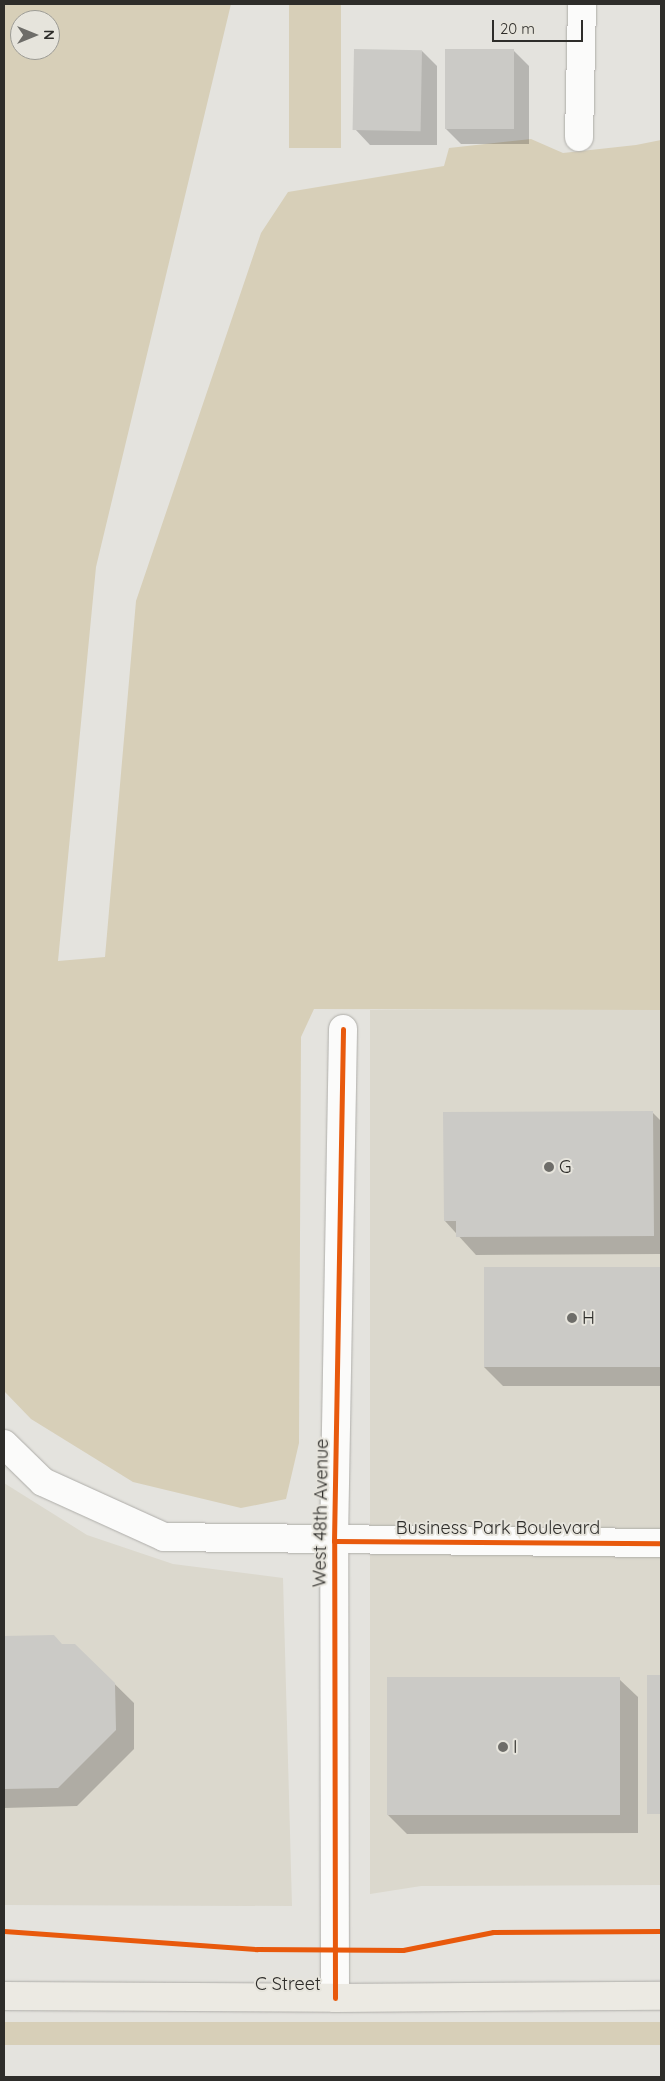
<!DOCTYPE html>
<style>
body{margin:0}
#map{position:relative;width:665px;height:2081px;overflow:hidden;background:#e4e3de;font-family:Quicksand,sans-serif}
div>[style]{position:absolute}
.built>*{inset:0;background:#dbd8cd}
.green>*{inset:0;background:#d7cfb8;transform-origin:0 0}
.shadow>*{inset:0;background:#0003;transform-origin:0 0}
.building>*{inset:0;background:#cbcac6;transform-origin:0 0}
.roads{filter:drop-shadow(0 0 1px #aeada9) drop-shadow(0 0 1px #aeada9)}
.minor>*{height:28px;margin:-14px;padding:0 14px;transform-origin:14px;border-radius:14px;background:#fbfbfa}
.major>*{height:28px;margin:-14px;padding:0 14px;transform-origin:14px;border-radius:14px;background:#eceae3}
.cycleway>*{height:5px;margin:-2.5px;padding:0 2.5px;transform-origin:2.5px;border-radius:2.5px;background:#e8590c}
.dots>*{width:14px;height:14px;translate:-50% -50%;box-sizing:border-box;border:2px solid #e6e4dc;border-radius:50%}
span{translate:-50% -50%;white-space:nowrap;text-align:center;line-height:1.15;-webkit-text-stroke:4px #e6e4dc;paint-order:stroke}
.poi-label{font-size:18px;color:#2e2d2a}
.left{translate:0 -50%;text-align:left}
.street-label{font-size:18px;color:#2e2d2a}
.frame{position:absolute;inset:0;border:5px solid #2e2d2a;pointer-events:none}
.north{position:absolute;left:10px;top:10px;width:50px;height:50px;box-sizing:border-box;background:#e6e4dc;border:1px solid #9c9b95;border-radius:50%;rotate:90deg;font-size:14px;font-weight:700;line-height:20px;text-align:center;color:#2e2d2a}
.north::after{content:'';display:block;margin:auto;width:18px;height:22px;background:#6e6d69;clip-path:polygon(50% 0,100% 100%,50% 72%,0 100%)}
.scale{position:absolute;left:492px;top:20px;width:91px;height:22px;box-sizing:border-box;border:2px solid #2e2d2a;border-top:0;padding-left:6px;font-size:15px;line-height:18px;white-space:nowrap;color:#2e2d2a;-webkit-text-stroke:4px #e6e4dc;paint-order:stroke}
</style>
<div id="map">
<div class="built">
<i style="clip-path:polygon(661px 1009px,661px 1885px,421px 1886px,370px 1894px,370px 1010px)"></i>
<i style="clip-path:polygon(4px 1483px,87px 1535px,173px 1564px,283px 1578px,292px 1906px,4px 1905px)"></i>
</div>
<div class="green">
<i style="clip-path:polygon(evenodd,4px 4px,231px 4px,96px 567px,58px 961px,105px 957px,136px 601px,261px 233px,288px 192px,444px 166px,449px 148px,531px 139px,563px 153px,636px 145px,661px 140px,661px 1010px,314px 1009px,301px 1037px,299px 1443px,286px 1499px,241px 1508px,133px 1482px,31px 1419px,4px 1391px,4px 4px,20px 20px,50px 20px,50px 50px,20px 50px,20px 20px)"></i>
<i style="left:289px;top:4px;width:52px;height:144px"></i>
<i style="left:661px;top:2022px;width:23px;height:657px;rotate:90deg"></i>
</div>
<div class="shadow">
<i style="clip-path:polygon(422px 51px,437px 66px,437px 145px,370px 145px,355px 129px)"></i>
<i style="clip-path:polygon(514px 51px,529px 66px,529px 144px,461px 144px,446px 129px)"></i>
<i style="clip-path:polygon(653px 1113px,661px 1121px,661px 1254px,476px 1255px,445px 1221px)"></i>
<i style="clip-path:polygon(485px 1269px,661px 1269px,661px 1386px,503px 1386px,484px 1367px)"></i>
<i style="clip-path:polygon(4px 1637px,53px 1637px,62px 1645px,75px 1645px,134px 1703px,134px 1749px,77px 1806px,4px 1808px)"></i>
<i style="left:648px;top:1676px;width:13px;height:137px"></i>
<i style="clip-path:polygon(619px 1679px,638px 1697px,638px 1833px,407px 1834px,388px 1815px)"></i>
</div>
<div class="building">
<i style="left:354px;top:49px;width:68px;height:81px;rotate:1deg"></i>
<i style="left:445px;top:49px;width:69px;height:80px"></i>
<i style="clip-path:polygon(653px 1111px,654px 1236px,456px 1237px,456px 1221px,444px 1221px,443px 1112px)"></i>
<i style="left:484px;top:1267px;width:177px;height:100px"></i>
<i style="clip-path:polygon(54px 1635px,62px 1644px,75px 1644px,115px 1683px,116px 1730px,58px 1788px,4px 1789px,4px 1636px)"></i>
<i style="left:647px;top:1675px;width:14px;height:139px"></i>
<i style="left:620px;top:1677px;width:138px;height:233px;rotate:90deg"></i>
</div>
<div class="roads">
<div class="minor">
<i style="left:579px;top:137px;width:133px;rotate:-88.7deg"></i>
<i style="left:4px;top:1444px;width:54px;rotate:44.3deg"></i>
<i style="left:43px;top:1482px;width:133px;rotate:24.4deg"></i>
<i style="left:164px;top:1537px;width:497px;rotate:0.7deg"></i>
<i style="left:335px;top:1998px;width:457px;rotate:-90.1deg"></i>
<i style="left:334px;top:1541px;width:512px;rotate:-88.99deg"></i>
</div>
<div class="major">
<i style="left:4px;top:1996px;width:331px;rotate:0.3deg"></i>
<i style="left:335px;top:1998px;width:326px;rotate:-0.4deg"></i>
</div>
</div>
<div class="cycleway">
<i style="left:334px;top:1541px;width:327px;rotate:0.4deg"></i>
<i style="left:4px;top:1931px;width:254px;rotate:4.1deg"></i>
<i style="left:257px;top:1949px;width:146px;rotate:0.4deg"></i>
<i style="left:403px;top:1950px;width:92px;rotate:-11.3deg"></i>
<i style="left:493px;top:1932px;width:168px;rotate:-0.3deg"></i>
<i style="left:335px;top:1998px;width:457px;rotate:-90.1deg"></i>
<i style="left:334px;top:1541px;width:512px;rotate:-88.99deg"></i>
</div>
<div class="dots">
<i style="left:549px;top:1167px;background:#6e6d69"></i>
<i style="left:572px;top:1318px;background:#6e6d69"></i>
<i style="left:503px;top:1747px;background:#6e6d69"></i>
</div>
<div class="poi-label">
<span class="left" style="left:559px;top:1167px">G</span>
<span class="left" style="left:582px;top:1318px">H</span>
<span class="left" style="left:513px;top:1747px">I</span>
</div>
<div class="street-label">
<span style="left:321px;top:1513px;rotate:-89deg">West 48th Avenue</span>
<span style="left:498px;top:1528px">Business Park Boulevard</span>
<span style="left:288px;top:1984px">C Street</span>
</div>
<div class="frame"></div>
<div class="north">N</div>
<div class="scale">20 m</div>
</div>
